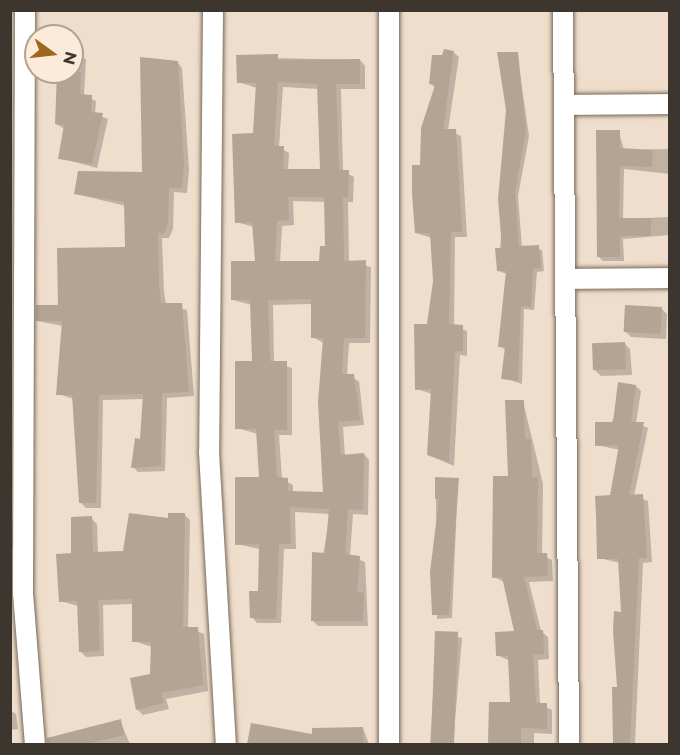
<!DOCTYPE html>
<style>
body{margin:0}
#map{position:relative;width:680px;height:755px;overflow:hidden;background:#efdecc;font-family:Montserrat,sans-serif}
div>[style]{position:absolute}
.shadow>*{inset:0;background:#0003}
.building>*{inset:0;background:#b4a493;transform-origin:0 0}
.roads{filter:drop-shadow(0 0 2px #776858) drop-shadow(0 0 2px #776858)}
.minor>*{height:20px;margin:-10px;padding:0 10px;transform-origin:10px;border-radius:10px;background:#fff}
span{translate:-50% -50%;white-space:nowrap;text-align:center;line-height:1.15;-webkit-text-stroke:4.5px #fdebd9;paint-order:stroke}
.frame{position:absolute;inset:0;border:12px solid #3d362f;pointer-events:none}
.north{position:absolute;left:24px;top:24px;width:60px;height:60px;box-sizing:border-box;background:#fdebd9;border:2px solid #b0a395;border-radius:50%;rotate:105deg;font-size:16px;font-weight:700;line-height:24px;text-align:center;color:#3d362f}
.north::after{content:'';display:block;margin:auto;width:21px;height:27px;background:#9d6720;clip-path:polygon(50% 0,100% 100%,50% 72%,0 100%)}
</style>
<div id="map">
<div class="shadow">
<i style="clip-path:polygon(453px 52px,459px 57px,448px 130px,461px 136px,467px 237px,455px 237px,454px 326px,467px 331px,467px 356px,460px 355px,454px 466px,428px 455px,432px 394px,417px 389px,434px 281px,432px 238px,416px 233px,435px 88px,431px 84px,443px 57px)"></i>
<i style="clip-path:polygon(517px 53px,529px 136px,518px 196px,522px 248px,542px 250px,544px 271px,537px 272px,534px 310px,524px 309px,522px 384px,503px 378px,506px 350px,499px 346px,507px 274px,498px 271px)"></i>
<i style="clip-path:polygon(72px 54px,86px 59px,84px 96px,96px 101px,95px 114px,108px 119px,97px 168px,60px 158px,65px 129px,56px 124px,59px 72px,72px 72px)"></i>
<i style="clip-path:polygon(evenodd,238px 57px,360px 60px,365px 66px,365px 89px,341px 89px,343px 171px,354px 177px,353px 202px,348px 202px,349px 262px,371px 267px,370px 343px,349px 343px,347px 376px,359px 381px,364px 425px,343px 427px,345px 456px,364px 454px,369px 460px,368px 515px,353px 514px,350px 556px,365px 562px,368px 626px,318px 626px,312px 620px,330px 514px,295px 512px,296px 549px,284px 549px,281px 623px,257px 623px,252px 617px,259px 592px,260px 549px,237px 544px,261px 479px,258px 434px,237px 428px,254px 363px,252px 305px,233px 300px,256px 263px,254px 227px,236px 222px,254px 134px,257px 88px,238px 82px,238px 57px,283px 87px,319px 89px,321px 171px,288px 170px,289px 153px,279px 147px,283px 87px,238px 57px,293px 201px,326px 202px,327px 248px,320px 263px,280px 263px,282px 226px,294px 225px,293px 201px,238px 57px,312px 304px,312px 337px,324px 343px,325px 494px,293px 493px,293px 485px,282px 479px,279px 435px,292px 435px,292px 368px,274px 363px,273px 305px,312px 304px)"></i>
<i style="clip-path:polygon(177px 62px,182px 68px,189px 169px,187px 193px,174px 192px,173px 229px,169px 238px,162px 238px,164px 291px,166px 304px,187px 310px,194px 396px,167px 398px,165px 471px,138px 472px,133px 467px,142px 441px,144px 399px,103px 400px,101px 508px,86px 508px,80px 502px,74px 399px,58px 394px,63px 326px,37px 321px,127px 249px,126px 206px,76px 194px,143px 174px)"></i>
<i style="clip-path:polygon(619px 132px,624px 150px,670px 149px,670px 174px,624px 169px,623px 219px,670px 217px,670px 235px,623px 239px,624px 261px,603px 261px,599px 257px)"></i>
<i style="clip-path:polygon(661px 308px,667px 314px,666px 339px,631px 337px,625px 331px)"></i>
<i style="clip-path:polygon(624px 343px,630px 349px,632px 375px,601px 376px,595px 370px)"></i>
<i style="clip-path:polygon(636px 386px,641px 391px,636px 423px,648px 428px,634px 496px,648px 501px,652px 562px,643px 563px,635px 744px,614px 744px,622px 613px,620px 563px,599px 558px,620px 450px,596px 445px)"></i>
<i style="clip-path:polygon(523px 401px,543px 484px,542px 555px,552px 560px,553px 581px,529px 582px,541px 631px,548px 637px,549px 659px,538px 660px,540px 704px,552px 710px,552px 734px,534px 733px,534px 744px,504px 744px,512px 704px,510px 661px,497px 655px,516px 633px,504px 582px,494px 577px)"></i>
<i style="clip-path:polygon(10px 409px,12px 435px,10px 435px)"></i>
<i style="clip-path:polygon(458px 480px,452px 618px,437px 619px,436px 498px)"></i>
<i style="clip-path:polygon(184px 514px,190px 520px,188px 628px,204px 634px,208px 691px,166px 699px,169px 709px,143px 715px,138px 710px,152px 675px,152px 647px,134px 641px,133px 604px,103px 605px,104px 656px,86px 657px,80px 651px,78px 606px,60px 601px,73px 555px,91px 518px,97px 524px,98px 553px,124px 552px)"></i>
<i style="clip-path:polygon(10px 519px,15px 523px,14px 548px,10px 548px)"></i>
<i style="clip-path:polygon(437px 632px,462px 638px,453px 744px,430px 744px)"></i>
<i style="clip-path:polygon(10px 710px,16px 714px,18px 729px,10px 730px)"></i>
<i style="clip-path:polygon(120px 721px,130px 744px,75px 744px,72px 733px)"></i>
<i style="clip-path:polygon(252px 725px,314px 736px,363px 728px,369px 744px,248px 744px)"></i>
</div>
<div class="building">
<i style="clip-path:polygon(444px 49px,454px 51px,443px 129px,456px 129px,462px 232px,451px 232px,449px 324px,463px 325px,463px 351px,455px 351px,449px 462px,427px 455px,431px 389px,415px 390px,414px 324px,427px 324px,433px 281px,430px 233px,415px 233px,412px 193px,412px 165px,420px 165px,421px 128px,435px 85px,429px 84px,432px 55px,442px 55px)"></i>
<i style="clip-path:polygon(497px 52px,518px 52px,526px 131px,515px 191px,519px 246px,539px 245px,541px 268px,533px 269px,531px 307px,521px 306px,518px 381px,501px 379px,505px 347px,498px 347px,506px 271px,497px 271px,495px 248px,502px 248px,498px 199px,506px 110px)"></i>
<i style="clip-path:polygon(evenodd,278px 54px,278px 60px,360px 59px,360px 84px,336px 84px,339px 170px,349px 170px,348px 197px,343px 197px,344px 261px,366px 260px,365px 338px,344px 338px,342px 374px,354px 374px,360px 420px,338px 422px,341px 455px,364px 453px,363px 510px,348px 509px,345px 554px,360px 556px,357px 592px,364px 593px,363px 621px,311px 621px,312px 552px,325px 553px,329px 509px,290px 507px,291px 544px,279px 544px,276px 619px,250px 618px,249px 591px,258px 591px,259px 544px,235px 545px,235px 477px,259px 477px,256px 429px,235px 429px,235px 361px,252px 361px,250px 300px,231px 300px,231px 261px,255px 261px,252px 222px,235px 223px,232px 134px,253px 133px,256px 83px,237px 83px,236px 55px,278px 54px,278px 82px,317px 84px,320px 169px,283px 169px,284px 146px,274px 146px,278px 82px,278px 54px,288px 197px,324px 197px,325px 246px,320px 246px,319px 261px,275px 261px,277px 221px,289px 220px,288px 197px,278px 54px,311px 299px,311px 338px,323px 338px,318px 402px,323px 492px,288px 491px,288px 478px,277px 477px,274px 430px,287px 430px,287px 361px,270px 361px,268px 300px,311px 299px)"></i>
<i style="clip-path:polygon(140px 57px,178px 61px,184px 163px,182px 188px,169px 188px,168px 223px,164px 234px,158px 233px,159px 285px,161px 303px,182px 303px,189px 392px,162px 393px,161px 466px,131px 468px,135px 438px,140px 439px,143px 394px,99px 395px,96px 503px,79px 503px,72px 395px,56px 395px,62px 321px,36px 321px,36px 305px,58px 305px,57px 248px,125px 247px,124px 202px,74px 194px,78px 171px,142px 172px)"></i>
<i style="clip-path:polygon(57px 72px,81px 72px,80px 94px,92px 95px,91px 112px,103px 113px,92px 164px,58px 159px,64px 125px,55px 124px)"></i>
<i style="clip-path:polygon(596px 130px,620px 130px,620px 148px,653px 150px,652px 167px,620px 166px,619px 218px,651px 218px,651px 236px,620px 236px,620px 257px,597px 257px)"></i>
<i style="left:625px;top:305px;width:37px;height:27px;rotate:3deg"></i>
<i style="left:625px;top:342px;width:27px;height:33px;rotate:88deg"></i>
<i style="clip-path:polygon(618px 382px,636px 385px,631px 422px,644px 422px,629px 495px,643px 494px,647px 558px,639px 558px,630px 744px,613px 744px,612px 687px,617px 687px,613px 630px,614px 611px,621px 612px,618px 559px,597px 559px,596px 516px,595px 496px,610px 495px,619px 445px,595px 446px,595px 422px,613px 422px)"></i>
<i style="clip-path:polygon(505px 400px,524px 400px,525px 439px,531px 439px,532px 477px,538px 477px,537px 553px,547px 553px,548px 576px,524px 577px,537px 630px,543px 630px,544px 654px,533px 655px,536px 703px,547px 703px,547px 729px,521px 728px,521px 744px,488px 744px,489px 702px,510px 702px,508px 656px,496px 656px,495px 632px,514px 631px,502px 577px,492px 578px,493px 476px,508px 476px)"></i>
<i style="clip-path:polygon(435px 477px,459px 478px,449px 615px,432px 615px,430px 572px,439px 499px,435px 499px)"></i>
<i style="clip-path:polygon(129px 513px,168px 518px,168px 513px,185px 513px,183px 627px,198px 627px,203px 685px,161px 693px,164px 703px,136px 710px,130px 678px,150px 674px,151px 642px,132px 642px,132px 599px,98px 600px,100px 651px,79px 652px,77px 601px,59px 602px,56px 554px,71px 553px,71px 517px,92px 516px,93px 552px,123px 551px)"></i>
<i style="left:435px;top:631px;width:23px;height:113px;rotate:2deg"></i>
<i style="clip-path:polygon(121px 719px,124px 735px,87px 744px,47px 744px,47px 738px)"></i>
<i style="clip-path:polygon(251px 723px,312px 734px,312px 728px,363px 727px,364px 744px,247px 744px)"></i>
</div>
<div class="roads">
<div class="minor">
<i style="left:25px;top:10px;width:583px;rotate:90.2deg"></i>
<i style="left:23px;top:593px;width:151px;rotate:85.5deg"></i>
<i style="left:213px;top:10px;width:442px;rotate:90.5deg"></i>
<i style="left:209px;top:452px;width:292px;rotate:86.7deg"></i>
<i style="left:389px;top:10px;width:734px;rotate:90deg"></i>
<i style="left:563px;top:10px;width:734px;rotate:89.53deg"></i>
<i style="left:564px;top:105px;width:106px;rotate:-0.5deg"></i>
<i style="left:565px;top:279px;width:105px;rotate:-0.5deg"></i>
</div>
</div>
<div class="frame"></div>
<div class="north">N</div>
</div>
